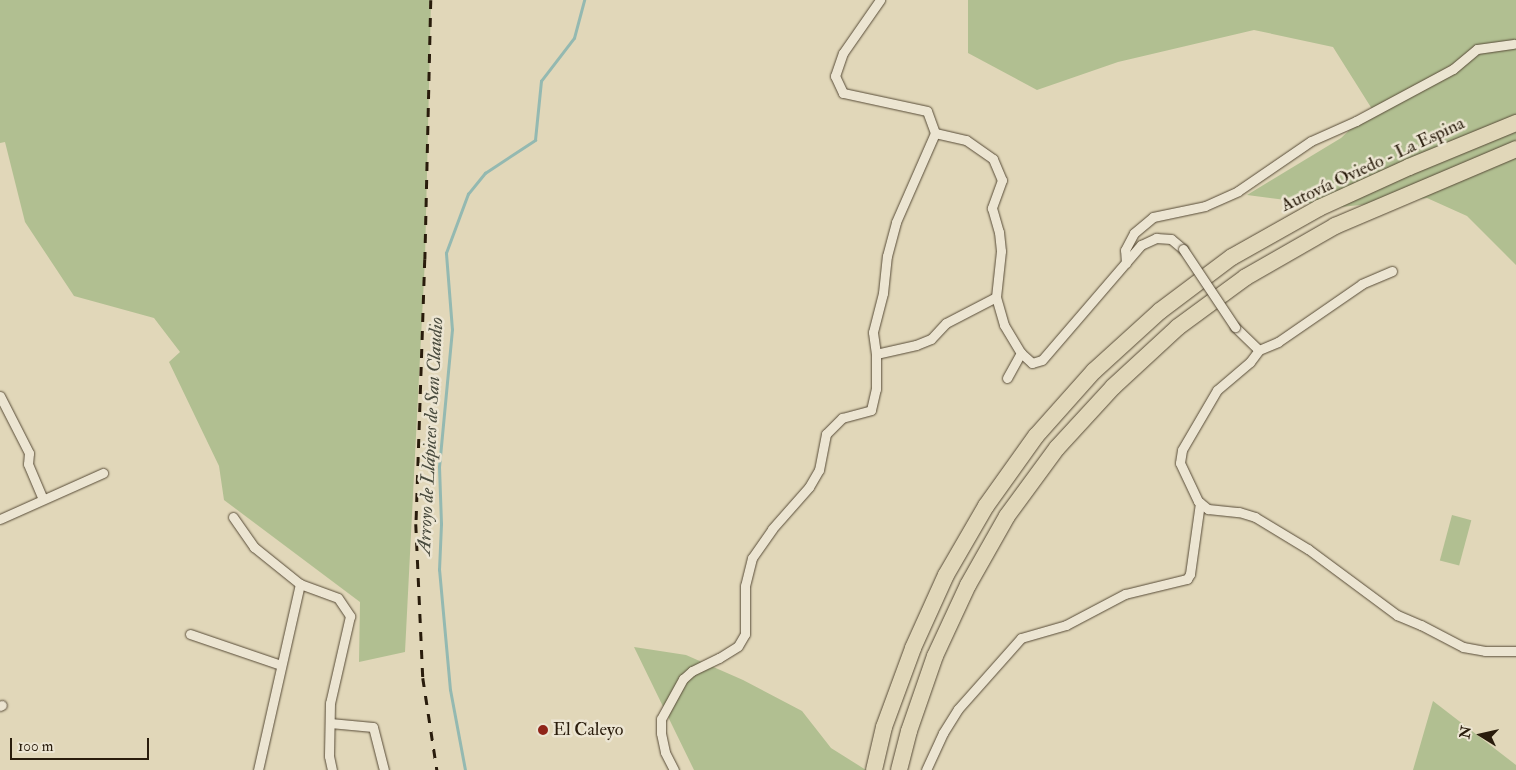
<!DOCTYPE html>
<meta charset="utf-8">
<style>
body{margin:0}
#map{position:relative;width:1516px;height:770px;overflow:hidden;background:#e1d7b9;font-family:"IM FELL Double Pica",serif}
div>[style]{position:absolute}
.green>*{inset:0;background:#b1bf91;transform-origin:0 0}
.stream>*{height:2.5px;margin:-1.25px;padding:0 1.25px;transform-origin:1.25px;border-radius:1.25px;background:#94b9b1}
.roads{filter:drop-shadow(0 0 1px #574b37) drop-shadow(0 0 1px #574b37)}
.street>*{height:9px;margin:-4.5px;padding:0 4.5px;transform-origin:4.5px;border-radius:4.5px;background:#ece5d2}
.highway>*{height:16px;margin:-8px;padding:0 8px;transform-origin:8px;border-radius:8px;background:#e1d7b9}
.rail>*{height:2.5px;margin-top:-1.25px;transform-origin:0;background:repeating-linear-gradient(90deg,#291c0c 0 9px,transparent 0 18px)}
.bridges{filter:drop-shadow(0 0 1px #574b37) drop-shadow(0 0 1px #574b37)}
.street-bridge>*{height:9px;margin:-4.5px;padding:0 4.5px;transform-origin:4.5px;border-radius:4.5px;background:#ece5d2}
.dots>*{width:14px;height:14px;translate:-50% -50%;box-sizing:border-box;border:2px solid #ece5d2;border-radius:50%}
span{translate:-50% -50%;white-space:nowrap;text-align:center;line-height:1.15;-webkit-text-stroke:5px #ece5d2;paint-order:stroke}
.street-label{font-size:18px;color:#291c0c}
.poi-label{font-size:18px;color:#291c0c}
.left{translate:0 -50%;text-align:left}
.water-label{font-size:19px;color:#494b3e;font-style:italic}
.north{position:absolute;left:1456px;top:710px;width:50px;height:50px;-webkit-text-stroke:4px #ece5d2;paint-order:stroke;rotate:280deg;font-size:14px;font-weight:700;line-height:20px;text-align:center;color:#291c0c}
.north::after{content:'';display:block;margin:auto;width:18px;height:22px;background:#291c0c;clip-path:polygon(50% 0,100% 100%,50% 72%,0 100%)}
.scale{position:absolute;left:10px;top:738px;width:139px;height:22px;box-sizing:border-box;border:2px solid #291c0c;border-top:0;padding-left:6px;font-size:15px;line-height:18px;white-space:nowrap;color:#291c0c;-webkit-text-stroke:4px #ece5d2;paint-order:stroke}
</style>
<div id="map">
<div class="green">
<i style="clip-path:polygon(0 0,431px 0,425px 259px,405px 652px,359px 662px,360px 602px,224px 500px,219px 466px,169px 362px,180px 352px,154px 318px,74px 296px,25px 222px,5px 142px,0 143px)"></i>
<i style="clip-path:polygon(968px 0,1516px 0,1516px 265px,1467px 216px,1427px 198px,1341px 207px,1247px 195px,1341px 138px,1372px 109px,1333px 47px,1254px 30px,1118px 62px,1037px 90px,968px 53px)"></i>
<i style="left:1452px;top:515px;width:20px;height:47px;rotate:15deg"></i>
<i style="clip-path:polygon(634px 647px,686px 655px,743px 680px,802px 711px,831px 748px,866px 770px,694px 770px)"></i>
<i style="clip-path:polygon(1433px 701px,1516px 765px,1516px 770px,1413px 770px)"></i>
</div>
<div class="stream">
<i style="left:465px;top:770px;width:81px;rotate:-100.6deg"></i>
<i style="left:450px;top:690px;width:121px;rotate:-95.2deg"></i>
<i style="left:439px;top:570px;width:46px;rotate:-87.5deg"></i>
<i style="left:441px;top:524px;width:57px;rotate:-92deg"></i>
<i style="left:439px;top:467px;width:138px;rotate:-84.6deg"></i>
<i style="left:452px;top:330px;width:77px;rotate:-94.5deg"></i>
<i style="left:446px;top:253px;width:63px;rotate:-69.6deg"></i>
<i style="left:468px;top:194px;width:27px;rotate:-51deg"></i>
<i style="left:485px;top:173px;width:60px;rotate:-33.4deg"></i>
<i style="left:535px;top:140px;width:59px;rotate:-84.2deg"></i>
<i style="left:541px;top:81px;width:54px;rotate:-52.5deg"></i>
<i style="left:574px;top:38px;width:39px;rotate:-75deg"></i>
</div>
<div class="roads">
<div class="street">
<i style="left:935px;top:133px;width:32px;rotate:13deg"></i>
<i style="left:966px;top:140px;width:33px;rotate:35deg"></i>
<i style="left:993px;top:159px;width:23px;rotate:67deg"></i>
<i style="left:1002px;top:180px;width:30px;rotate:110deg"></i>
<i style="left:992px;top:208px;width:25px;rotate:74deg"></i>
<i style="left:999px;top:232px;width:19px;rotate:84deg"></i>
<i style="left:1001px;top:251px;width:46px;rotate:96.2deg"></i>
<i style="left:1126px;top:263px;width:13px;rotate:-94deg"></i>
<i style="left:1125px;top:250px;width:19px;rotate:-62deg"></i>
<i style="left:1134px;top:233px;width:25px;rotate:-40deg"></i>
<i style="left:1153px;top:217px;width:53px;rotate:-11.9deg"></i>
<i style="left:1205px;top:206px;width:36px;rotate:-24deg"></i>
<i style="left:1238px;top:191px;width:88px;rotate:-34.4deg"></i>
<i style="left:1311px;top:141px;width:49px;rotate:-24deg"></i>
<i style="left:1356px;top:121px;width:110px;rotate:-28.2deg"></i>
<i style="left:1453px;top:69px;width:31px;rotate:-40deg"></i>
<i style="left:1477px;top:49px;width:37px;rotate:-8deg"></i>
<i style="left:1392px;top:271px;width:33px;rotate:157deg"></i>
<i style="left:1362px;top:284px;width:102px;rotate:145.4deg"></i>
<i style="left:1278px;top:342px;width:21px;rotate:157deg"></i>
<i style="left:1259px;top:350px;width:15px;rotate:127deg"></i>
<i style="left:1250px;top:362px;width:43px;rotate:139.7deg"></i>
<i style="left:1217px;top:390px;width:69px;rotate:120.3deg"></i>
<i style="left:1182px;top:450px;width:13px;rotate:99deg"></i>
<i style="left:1180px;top:463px;width:42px;rotate:64.7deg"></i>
<i style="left:1198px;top:501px;width:13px;rotate:39deg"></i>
<i style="left:1208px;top:509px;width:31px;rotate:6deg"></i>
<i style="left:1239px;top:512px;width:17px;rotate:17deg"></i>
<i style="left:1255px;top:517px;width:62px;rotate:31.1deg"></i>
<i style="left:1308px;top:549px;width:111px;rotate:36.6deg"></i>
<i style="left:1397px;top:615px;width:26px;rotate:23deg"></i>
<i style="left:1421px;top:625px;width:47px;rotate:27.6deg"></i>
<i style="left:1463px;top:647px;width:22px;rotate:10deg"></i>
<i style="left:1485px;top:651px;width:31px"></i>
<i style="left:1235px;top:327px;width:33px;rotate:44deg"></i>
<i style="left:876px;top:354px;width:41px;rotate:-12.7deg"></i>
<i style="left:916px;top:345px;width:16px;rotate:-22deg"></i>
<i style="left:931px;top:339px;width:22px;rotate:-47deg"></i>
<i style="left:946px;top:323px;width:56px;rotate:-27.5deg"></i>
<i style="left:996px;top:297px;width:29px;rotate:74deg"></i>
<i style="left:1004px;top:325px;width:33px;rotate:59deg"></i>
<i style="left:1021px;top:353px;width:15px;rotate:42deg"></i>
<i style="left:1032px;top:363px;width:10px;rotate:-17deg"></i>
<i style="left:1042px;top:360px;width:152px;rotate:-49.3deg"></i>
<i style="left:1141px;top:245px;width:17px;rotate:-25deg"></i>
<i style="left:1156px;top:238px;width:15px;rotate:4deg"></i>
<i style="left:1171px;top:239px;width:16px;rotate:40deg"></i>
<i style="left:1007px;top:378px;width:29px;rotate:-61deg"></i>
<i style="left:0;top:396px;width:64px;rotate:63deg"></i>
<i style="left:29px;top:453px;width:11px;rotate:95deg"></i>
<i style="left:28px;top:464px;width:38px;rotate:67deg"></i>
<i style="left:233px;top:517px;width:37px;rotate:55deg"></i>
<i style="left:254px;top:547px;width:59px;rotate:38.8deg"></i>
<i style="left:0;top:519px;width:113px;rotate:-24.1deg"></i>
<i style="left:190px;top:634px;width:96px;rotate:18.8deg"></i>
<i style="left:0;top:706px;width:2px;rotate:-27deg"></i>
<i style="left:330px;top:723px;width:43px;rotate:5.3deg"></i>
<i style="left:373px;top:727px;width:44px;rotate:75.7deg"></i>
<i style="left:258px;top:770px;width:191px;rotate:-77.3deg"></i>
<i style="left:300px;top:584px;width:40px;rotate:20.2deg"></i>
<i style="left:338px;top:598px;width:22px;rotate:56deg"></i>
<i style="left:350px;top:616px;width:89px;rotate:102.9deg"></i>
<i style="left:330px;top:703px;width:53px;rotate:91.1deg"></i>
<i style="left:329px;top:756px;width:14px;rotate:78deg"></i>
<i style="left:674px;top:770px;width:20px;rotate:-117deg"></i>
<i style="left:665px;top:752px;width:19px;rotate:-102deg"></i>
<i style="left:661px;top:733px;width:14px;rotate:-90deg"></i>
<i style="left:661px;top:719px;width:46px;rotate:-61.2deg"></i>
<i style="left:683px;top:679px;width:12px;rotate:-42deg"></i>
<i style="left:692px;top:671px;width:30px;rotate:-26deg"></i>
<i style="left:719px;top:658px;width:22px;rotate:-32deg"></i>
<i style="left:738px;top:646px;width:14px;rotate:-60deg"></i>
<i style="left:745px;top:634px;width:48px;rotate:-90deg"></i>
<i style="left:745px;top:586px;width:29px;rotate:-76deg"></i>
<i style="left:752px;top:558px;width:35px;rotate:-55deg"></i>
<i style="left:772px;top:529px;width:56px;rotate:-48.6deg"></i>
<i style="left:809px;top:487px;width:20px;rotate:-60deg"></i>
<i style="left:819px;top:470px;width:37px;rotate:-79deg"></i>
<i style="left:826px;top:434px;width:23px;rotate:-45deg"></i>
<i style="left:842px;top:418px;width:30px;rotate:-15deg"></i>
<i style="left:871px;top:410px;width:22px;rotate:-77deg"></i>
<i style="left:876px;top:389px;width:35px;rotate:-90deg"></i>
<i style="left:876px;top:354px;width:22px;rotate:-98deg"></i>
<i style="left:873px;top:332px;width:40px;rotate:-75.6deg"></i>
<i style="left:883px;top:293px;width:37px;rotate:-84deg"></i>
<i style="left:887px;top:256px;width:35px;rotate:-75deg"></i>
<i style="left:896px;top:222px;width:97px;rotate:-66.3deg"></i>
<i style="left:935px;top:133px;width:23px;rotate:-110deg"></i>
<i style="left:927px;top:111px;width:86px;rotate:-167.9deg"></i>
<i style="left:843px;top:93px;width:19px;rotate:-115deg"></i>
<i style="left:835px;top:76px;width:24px;rotate:-71deg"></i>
<i style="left:843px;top:53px;width:65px;rotate:-55.1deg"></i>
<i style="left:926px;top:770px;width:41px;rotate:-65.3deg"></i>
<i style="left:943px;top:733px;width:28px;rotate:-58deg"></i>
<i style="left:958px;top:709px;width:95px;rotate:-48.4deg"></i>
<i style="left:1021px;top:638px;width:47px;rotate:-16.1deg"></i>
<i style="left:1066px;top:625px;width:67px;rotate:-27.7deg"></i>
<i style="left:1125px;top:594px;width:64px;rotate:-13.6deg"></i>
<i style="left:1187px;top:579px;width:6px;rotate:-59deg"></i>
<i style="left:1190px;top:574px;width:72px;rotate:-82deg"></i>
</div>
<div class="highway">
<i style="left:874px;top:770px;width:44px;rotate:-76.9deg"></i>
<i style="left:884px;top:727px;width:84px;rotate:-69.8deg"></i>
<i style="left:913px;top:648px;width:80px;rotate:-65.7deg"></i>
<i style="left:946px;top:575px;width:80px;rotate:-59.9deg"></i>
<i style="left:986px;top:506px;width:86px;rotate:-54.5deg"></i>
<i style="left:1036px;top:436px;width:87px;rotate:-48.3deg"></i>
<i style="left:1094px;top:371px;width:89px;rotate:-42.3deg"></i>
<i style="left:1160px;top:311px;width:90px;rotate:-36.9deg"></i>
<i style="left:1232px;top:257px;width:100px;rotate:-29.4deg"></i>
<i style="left:1319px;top:208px;width:99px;rotate:-24.5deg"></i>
<i style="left:1409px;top:167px;width:116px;rotate:-22.4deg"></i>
<i style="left:899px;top:770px;width:40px;rotate:-75.6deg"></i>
<i style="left:909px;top:731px;width:79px;rotate:-70.9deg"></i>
<i style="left:935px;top:656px;width:78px;rotate:-65.1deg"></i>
<i style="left:968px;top:585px;width:79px;rotate:-60.5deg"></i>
<i style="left:1007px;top:516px;width:84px;rotate:-53.7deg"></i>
<i style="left:1057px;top:448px;width:83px;rotate:-47.4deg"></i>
<i style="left:1113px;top:387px;width:88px;rotate:-42.7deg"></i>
<i style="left:1178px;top:327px;width:84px;rotate:-36.3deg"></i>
<i style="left:1246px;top:277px;width:103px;rotate:-29.8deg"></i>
<i style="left:1335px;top:226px;width:197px;rotate:-23deg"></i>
</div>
</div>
<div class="rail">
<i style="left:431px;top:0;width:259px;rotate:91.3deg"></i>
<i style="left:425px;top:259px;width:265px;rotate:91.9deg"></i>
<i style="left:416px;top:524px;width:154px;rotate:87.4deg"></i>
<i style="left:423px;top:678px;width:93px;rotate:81.3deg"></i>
</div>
<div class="bridges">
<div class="street-bridge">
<i style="left:1183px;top:249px;width:94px;rotate:56.3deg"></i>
</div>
</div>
<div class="dots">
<i style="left:543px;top:730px;background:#8f2418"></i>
</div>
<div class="street-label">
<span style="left:1373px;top:165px;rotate:-25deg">Autovía Oviedo - La Espina</span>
</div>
<div class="poi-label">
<span class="left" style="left:553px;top:730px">El Caleyo</span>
</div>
<div class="water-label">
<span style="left:431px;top:436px;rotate:-87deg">Arroyo de Llápices de San Claudio</span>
</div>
<div class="north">N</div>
<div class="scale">100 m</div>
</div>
